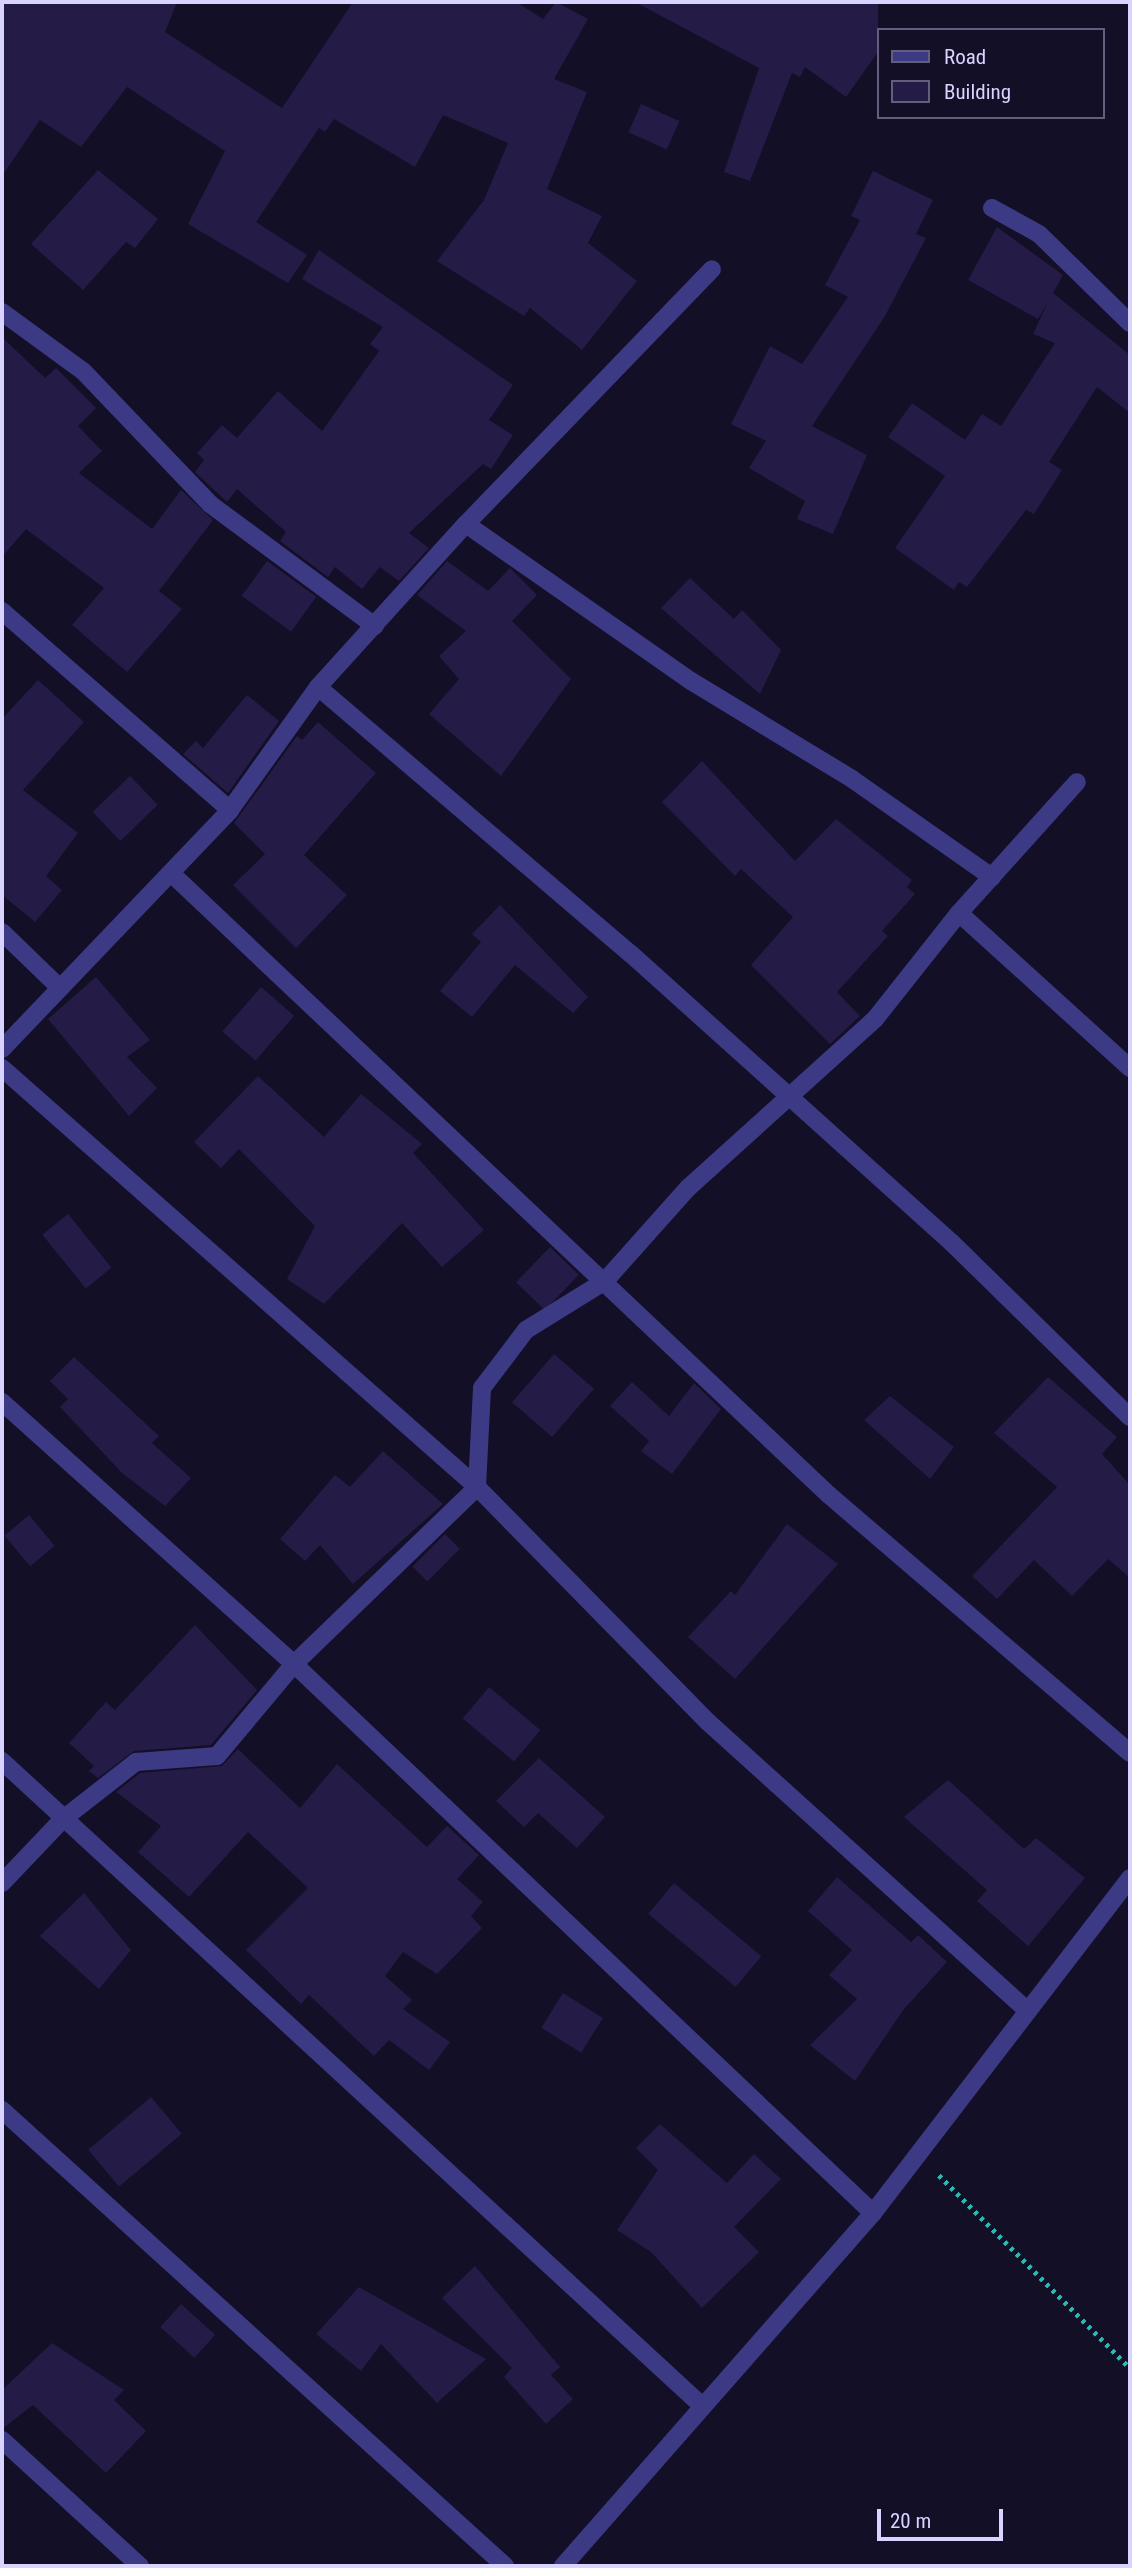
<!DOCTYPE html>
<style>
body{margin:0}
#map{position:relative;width:1132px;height:2568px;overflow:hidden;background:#130f26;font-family:"Roboto Condensed",sans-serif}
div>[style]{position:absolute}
.building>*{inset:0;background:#241b47;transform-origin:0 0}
.path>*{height:4.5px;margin-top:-2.25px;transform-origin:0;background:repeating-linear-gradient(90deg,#2fb8b0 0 3.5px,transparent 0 8.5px)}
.minor>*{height:18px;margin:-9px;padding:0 9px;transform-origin:9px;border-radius:9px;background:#3d3a85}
span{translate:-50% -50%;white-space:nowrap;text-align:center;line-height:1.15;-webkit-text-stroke:7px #130f26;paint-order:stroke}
.frame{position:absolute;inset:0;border:4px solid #d9d4ff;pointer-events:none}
.legend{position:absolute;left:877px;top:28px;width:228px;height:91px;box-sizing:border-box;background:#130f26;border:2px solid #625e7d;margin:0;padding:9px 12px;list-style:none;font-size:21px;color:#d9d4ff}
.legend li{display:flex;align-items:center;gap:14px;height:35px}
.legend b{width:35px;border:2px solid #625e7d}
.scale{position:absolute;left:877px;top:2509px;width:126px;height:32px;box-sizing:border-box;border:4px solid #d9d4ff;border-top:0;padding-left:9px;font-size:21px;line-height:24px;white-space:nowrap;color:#d9d4ff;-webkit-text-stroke:5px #130f26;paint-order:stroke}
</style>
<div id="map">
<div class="building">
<i style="clip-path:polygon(2px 2px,177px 2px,165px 32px,282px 108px,353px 2px,516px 2px,543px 19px,556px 2px,588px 19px,554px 79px,587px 92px,547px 189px,602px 216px,588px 243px,637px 281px,582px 350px,530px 308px,524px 316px,437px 261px,484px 200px,508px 143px,443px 115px,415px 167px,334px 119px,325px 132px,319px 128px,256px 222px,307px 255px,288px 283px,188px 224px,225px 151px,127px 87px,81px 147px,40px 120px,2px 176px)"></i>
<i style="clip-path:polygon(635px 2px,878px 2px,878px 52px,846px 97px,805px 67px,800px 77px,792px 73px,750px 181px,724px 172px,759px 68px)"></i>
<i style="left:641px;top:104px;width:42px;height:31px;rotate:24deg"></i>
<i style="clip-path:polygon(98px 170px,158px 219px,135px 248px,126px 242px,83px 290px,31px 244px)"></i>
<i style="clip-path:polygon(873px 171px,933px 200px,916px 234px,926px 238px,885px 316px,812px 426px,867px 455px,833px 534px,797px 519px,805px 501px,749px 468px,766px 441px,731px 424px,770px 346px,802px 364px,848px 297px,825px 285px,860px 220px,851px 216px)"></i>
<i style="clip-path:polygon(997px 227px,1063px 275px,1053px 293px,1130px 355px,1130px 413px,1097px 387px,1049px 462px,1062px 470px,1034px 514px,1026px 510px,967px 587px,959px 582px,954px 590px,895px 548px,945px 476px,888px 437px,912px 403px,965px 440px,982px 414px,1001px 426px,1055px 343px,1033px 334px,1048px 302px,1038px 319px,968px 280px)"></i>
<i style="clip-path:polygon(319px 250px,513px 385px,489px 420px,513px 435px,491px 469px,483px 464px,409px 533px,429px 548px,399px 581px,380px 567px,362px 589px,335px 567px,328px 577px,280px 541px,286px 532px,237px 489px,227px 502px,195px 472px,204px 460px,197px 453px,222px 425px,237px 438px,278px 391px,322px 431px,379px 351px,370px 344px,383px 327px,302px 279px)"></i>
<i style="clip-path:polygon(2px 337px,45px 378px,56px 368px,96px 408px,78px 426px,102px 451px,79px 473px,152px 529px,181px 490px,213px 520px,159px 591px,182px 609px,127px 672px,72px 625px,104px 588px,26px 529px,2px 557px)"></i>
<i style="left:267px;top:561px;width:61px;height:43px;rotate:36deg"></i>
<i style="clip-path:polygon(447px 561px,488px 591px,510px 568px,537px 595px,512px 621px,571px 679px,501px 776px,429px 714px,459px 679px,439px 656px,466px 631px,417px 595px)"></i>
<i style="clip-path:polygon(690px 578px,734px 619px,742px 610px,781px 650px,760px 694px,661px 608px)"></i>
<i style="clip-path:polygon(38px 680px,84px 722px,23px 790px,78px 833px,46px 876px,62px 890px,35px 922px,2px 895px,2px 719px)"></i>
<i style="clip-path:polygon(247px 695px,279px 721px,228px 793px,183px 754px,196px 741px,203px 748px)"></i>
<i style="clip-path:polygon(318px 722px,376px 773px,304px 855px,347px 895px,296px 948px,233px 885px,265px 854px,234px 823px,297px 736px,302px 740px)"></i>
<i style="clip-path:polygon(702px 761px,795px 861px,836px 819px,912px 880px,907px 887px,915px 894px,882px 931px,888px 936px,837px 992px,860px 1016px,830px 1044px,751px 965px,793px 917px,741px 869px,735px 876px,662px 802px)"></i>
<i style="left:130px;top:776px;width:40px;height:52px;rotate:46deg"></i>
<i style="clip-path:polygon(500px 905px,588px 997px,573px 1013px,515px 965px,472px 1017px,440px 991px,481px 942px,472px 934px)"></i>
<i style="clip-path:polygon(96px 977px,150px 1040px,127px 1057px,157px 1088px,129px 1116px,48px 1019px)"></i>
<i style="left:261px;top:987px;width:44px;height:59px;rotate:41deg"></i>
<i style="clip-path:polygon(258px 1076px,324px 1137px,361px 1094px,422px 1144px,413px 1153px,484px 1230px,442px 1267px,402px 1223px,324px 1304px,287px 1279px,315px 1226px,239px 1149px,221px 1168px,194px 1142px)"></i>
<i style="left:68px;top:1214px;width:69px;height:33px;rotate:51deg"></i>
<i style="left:550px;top:1247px;width:40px;height:49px;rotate:44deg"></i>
<i style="left:554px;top:1354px;width:53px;height:64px;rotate:41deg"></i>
<i style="clip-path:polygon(74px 1357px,159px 1436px,152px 1443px,191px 1478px,165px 1506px,122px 1473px,60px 1407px,68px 1399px,50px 1381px)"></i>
<i style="clip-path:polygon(1048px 1377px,1117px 1437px,1102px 1454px,1130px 1485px,1130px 1578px,1108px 1559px,1072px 1596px,1034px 1560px,997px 1599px,972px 1576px,1057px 1487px,994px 1433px)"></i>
<i style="clip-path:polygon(632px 1382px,669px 1416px,694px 1383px,721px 1409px,672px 1474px,641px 1451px,649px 1441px,610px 1406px)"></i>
<i style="clip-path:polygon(890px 1396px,954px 1447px,930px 1479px,864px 1420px)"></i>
<i style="clip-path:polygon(383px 1451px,443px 1504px,353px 1584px,320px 1545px,305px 1561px,280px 1539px,335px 1475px,350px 1487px)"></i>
<i style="left:29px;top:1515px;width:40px;height:32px;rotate:50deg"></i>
<i style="clip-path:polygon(787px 1524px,838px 1564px,735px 1679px,688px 1637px,731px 1591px,735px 1595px)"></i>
<i style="left:445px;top:1534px;width:21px;height:46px;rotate:45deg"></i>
<i style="clip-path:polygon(195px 1625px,257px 1690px,211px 1745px,134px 1751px,98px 1778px,89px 1771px,94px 1766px,69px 1743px,106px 1702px,115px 1710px)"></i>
<i style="left:489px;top:1687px;width:67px;height:41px;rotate:40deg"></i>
<i style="clip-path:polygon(238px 1749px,300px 1808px,337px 1764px,427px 1847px,447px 1826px,479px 1855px,457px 1879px,483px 1902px,471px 1916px,482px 1928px,437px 1974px,403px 1952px,385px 1976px,412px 2000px,403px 2009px,450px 2042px,429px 2070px,389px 2040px,374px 2056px,309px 1995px,301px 2004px,246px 1950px,308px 1888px,248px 1832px,189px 1897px,138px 1852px,161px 1826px,116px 1792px,140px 1773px,222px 1766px)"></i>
<i style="clip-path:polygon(539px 1758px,605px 1817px,577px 1848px,538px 1813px,524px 1827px,496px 1801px)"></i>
<i style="clip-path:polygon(948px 1780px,1024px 1849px,1036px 1838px,1085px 1878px,1028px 1946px,977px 1901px,987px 1890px,904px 1817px)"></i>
<i style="clip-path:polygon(837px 1877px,911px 1942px,918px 1935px,947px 1962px,904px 2009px,855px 2081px,810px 2045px,857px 1999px,829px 1975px,852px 1950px,808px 1911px)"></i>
<i style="left:674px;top:1883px;width:114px;height:40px;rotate:40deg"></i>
<i style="clip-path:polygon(84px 1893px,131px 1950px,99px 1989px,40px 1936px)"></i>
<i style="left:563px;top:1993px;width:47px;height:41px;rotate:32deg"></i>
<i style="left:151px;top:2097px;width:48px;height:82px;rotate:50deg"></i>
<i style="clip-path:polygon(660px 2124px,727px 2183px,754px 2154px,781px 2179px,734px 2227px,759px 2252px,702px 2308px,651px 2252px,617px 2230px,658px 2170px,636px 2148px)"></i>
<i style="clip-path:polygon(475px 2266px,560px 2367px,551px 2375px,573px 2399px,546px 2424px,504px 2377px,512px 2368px,442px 2298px)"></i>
<i style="clip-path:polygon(359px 2287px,486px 2359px,437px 2403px,381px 2344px,361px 2371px,316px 2334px)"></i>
<i style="left:181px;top:2304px;width:46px;height:31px;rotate:42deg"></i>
<i style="clip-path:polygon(52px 2343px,124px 2390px,114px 2400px,146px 2431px,106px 2473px,33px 2405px,2px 2429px,2px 2390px)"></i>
</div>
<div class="path">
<i style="left:939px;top:2175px;width:272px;rotate:45.3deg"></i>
</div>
<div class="minor">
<i style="left:992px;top:208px;width:54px;rotate:29deg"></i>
<i style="left:1039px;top:234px;width:127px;rotate:44.4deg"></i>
<i style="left:2px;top:312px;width:100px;rotate:36.1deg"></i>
<i style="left:83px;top:371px;width:184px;rotate:46.3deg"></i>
<i style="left:210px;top:504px;width:205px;rotate:36.5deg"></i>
<i style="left:466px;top:524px;width:274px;rotate:34.9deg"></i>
<i style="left:691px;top:681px;width:188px;rotate:31.3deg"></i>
<i style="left:852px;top:779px;width:171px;rotate:35deg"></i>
<i style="left:2px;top:611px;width:303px;rotate:41.1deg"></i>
<i style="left:318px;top:687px;width:411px;rotate:40.5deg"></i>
<i style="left:631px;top:954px;width:431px;rotate:42deg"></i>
<i style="left:951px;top:1242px;width:250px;rotate:44.4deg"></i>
<i style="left:172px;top:874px;width:904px;rotate:43.39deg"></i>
<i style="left:829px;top:1495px;width:396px;rotate:40.6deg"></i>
<i style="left:959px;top:913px;width:231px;rotate:42.2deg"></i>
<i style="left:2px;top:932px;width:79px;rotate:44deg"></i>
<i style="left:2px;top:1049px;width:330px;rotate:-46.3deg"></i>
<i style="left:230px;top:810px;width:151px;rotate:-54.4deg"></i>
<i style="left:318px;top:687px;width:220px;rotate:-47.8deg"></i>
<i style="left:466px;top:524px;width:354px;rotate:-46deg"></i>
<i style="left:2px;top:1068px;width:633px;rotate:41.42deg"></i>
<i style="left:477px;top:1487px;width:330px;rotate:45.5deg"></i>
<i style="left:708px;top:1722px;width:431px;rotate:42.1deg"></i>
<i style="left:2px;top:1402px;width:392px;rotate:41.9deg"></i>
<i style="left:294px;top:1664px;width:798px;rotate:43.48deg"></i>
<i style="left:2px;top:1761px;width:950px;rotate:42.65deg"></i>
<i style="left:2px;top:1883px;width:88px;rotate:-46.4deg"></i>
<i style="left:63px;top:1819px;width:93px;rotate:-38deg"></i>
<i style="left:136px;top:1762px;width:81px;rotate:-4.2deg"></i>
<i style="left:217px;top:1756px;width:120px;rotate:-50.1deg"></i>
<i style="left:294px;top:1664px;width:255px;rotate:-44deg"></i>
<i style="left:477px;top:1487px;width:99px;rotate:-87.1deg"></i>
<i style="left:482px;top:1388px;width:73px;rotate:-52.8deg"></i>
<i style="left:526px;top:1330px;width:93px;rotate:-31.8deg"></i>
<i style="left:605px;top:1281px;width:125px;rotate:-48.3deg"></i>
<i style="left:688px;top:1188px;width:252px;rotate:-42.1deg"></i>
<i style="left:875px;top:1019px;width:135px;rotate:-51.6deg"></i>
<i style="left:959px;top:913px;width:176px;rotate:-48deg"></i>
<i style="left:2px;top:2110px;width:679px;rotate:42.19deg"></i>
<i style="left:2px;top:2440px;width:187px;rotate:42.4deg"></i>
<i style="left:563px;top:2566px;width:470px;rotate:-48.7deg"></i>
<i style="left:873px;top:2213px;width:422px;rotate:-52.5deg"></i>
</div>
<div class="frame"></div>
<ul class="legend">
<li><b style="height:9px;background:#3d3a85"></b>Road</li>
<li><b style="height:19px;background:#241b47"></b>Building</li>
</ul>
<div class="scale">20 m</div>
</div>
